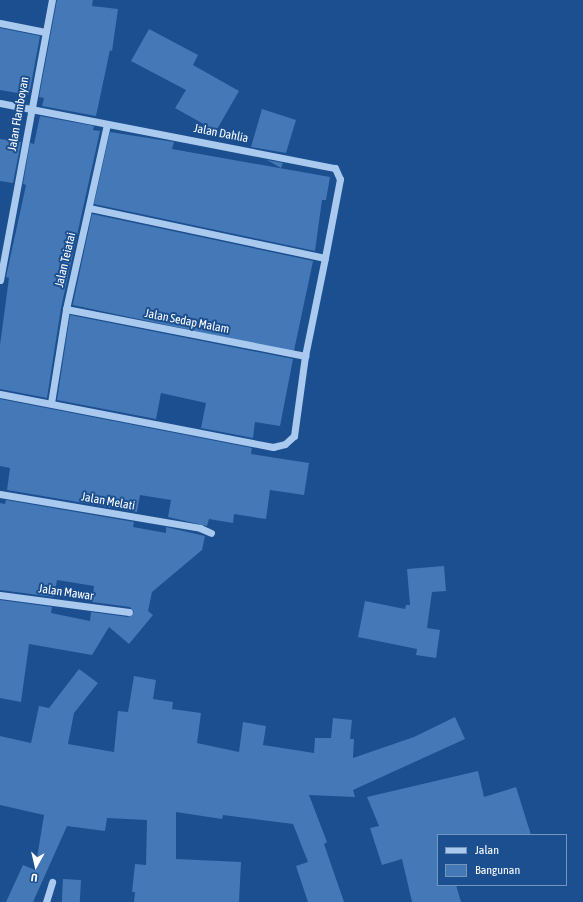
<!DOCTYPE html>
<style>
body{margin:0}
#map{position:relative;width:583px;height:902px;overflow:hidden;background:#1b4f8f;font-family:"Asap Condensed",sans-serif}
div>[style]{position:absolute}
.building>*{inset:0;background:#4478b7;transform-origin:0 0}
.minor>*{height:7px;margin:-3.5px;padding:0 3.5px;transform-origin:3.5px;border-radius:3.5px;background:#a9c9ee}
span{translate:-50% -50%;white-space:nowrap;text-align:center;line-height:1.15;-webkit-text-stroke:4px #1b4f8f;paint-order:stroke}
.street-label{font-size:12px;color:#fff}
.legend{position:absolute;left:437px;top:834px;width:130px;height:52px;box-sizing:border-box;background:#1b4f8f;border:1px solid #7695bc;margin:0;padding:5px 7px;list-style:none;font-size:12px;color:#fff}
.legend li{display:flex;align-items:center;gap:8px;height:20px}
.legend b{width:20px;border:1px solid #7695bc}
.north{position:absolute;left:16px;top:846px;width:40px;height:40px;-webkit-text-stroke:3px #1b4f8f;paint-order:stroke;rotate:188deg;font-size:11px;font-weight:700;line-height:16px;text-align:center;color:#fff}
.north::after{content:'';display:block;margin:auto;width:14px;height:18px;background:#fff;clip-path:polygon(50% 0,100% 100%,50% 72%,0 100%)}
</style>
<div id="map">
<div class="building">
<i style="clip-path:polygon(57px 0,93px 0,92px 6px,118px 9px,112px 51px,110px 50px,96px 116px,42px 106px,44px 98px,39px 97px)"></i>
<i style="clip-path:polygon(0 28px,40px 36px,29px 95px,0 90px)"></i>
<i style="clip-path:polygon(149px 29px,198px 55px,193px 65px,239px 91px,216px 131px,175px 108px,186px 90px,131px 61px)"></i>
<i style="clip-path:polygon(262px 109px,296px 120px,286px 153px,251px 147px)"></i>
<i style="clip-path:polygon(40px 116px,94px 126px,93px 130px,100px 131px,61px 308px,47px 398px,0 389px,0 345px,9px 278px,6px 277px,26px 185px,23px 184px,30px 143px,34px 144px)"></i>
<i style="clip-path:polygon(110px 132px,174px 142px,172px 149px,330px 177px,326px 200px,322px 200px,315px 251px,94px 204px)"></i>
<i style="clip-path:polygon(0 139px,21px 142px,13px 183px,0 181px)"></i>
<i style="clip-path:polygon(267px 160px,283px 163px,281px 168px)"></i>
<i style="left:92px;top:214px;width:226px;height:93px;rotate:12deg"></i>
<i style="clip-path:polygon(70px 315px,293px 359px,280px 426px,255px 422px,253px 438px,201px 428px,206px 403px,161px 393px,156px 419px,57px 400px)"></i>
<i style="clip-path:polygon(0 399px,252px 448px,251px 454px,309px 463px,304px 495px,270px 490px,266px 519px,234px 514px,233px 523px,209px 519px,207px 526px,168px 517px,171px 500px,140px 495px,137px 512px,7px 490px,10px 468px,0 466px)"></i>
<i style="clip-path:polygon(6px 500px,134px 522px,133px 527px,166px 533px,166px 527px,205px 536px,202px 550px,152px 592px,148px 611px,153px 615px,129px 644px,109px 627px,92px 655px,29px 644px,21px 702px,0 698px,0 600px,52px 607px,51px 613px,90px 621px,91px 612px,128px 617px,134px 612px,130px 607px,92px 602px,94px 586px,57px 580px,54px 597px,0 590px,0 503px,5px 504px)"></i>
<i style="clip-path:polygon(444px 566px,446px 591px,432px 592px,427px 628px,440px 630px,436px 658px,416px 655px,417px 649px,358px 637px,365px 601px,405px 609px,406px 605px,410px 605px,407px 569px)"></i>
<i style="clip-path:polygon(79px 669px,98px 683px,74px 713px,68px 744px,114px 752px,118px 711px,128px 712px,134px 676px,156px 680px,153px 699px,173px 702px,172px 709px,201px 713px,197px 743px,239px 752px,243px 722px,266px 726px,263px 745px,314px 753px,315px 738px,331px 738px,333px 718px,352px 720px,350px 739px,354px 739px,353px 758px,414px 737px,455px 717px,465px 739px,353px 790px,355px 797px,309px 795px,327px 842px,324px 844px,344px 902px,308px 902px,296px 866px,308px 862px,293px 824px,223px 815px,222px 819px,176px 812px,176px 859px,241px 862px,239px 902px,134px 902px,135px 892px,132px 892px,135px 864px,146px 865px,147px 820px,107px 818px,105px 831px,67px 826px,33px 902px,6px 902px,23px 865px,35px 870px,44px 815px,0 805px,0 736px,31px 743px,39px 706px,49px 708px)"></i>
<i style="clip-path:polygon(478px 771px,484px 797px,516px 787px,531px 835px,438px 835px,438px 885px,456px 885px,461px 902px,412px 902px,402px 859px,382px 865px,370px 828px,379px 826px,367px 797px)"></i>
<i style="left:63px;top:879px;width:18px;height:23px;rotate:3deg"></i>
</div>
<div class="minor">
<i style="left:0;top:23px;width:46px;rotate:11.3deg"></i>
<i style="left:0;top:103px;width:341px;rotate:11deg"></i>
<i style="left:335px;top:168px;width:12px;rotate:66deg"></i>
<i style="left:340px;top:179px;width:80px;rotate:100.8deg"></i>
<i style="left:0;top:280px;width:285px;rotate:-79.5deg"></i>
<i style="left:66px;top:309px;width:244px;rotate:11.1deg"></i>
<i style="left:0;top:394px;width:278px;rotate:11deg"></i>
<i style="left:273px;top:447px;width:12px;rotate:-14deg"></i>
<i style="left:285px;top:444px;width:12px;rotate:-42deg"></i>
<i style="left:294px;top:436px;width:81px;rotate:-82.2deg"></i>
<i style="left:305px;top:356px;width:100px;rotate:-78.5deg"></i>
<i style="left:325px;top:258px;width:240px;rotate:-168deg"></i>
<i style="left:51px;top:403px;width:95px;rotate:-80.9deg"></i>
<i style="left:66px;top:309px;width:189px;rotate:-77.5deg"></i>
<i style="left:0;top:494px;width:203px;rotate:9.6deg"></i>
<i style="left:200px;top:528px;width:12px;rotate:24deg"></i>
<i style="left:0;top:595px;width:130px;rotate:7.5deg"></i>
<i style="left:46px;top:902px;width:21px;rotate:-73deg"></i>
</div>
<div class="street-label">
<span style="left:19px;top:114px;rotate:-80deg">Jalan Flamboyan</span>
<span style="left:221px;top:134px;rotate:11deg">Jalan Dahlia</span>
<span style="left:66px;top:260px;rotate:-77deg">Jalan Teiatai</span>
<span style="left:187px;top:322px;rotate:11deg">Jalan Sedap Malam</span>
<span style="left:108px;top:502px;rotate:10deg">Jalan Melati</span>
<span style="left:66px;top:593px;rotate:8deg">Jalan Mawar</span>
</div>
<ul class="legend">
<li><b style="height:5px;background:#a9c9ee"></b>Jalan</li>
<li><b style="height:11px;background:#4478b7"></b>Bangunan</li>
</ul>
<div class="north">U</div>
</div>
